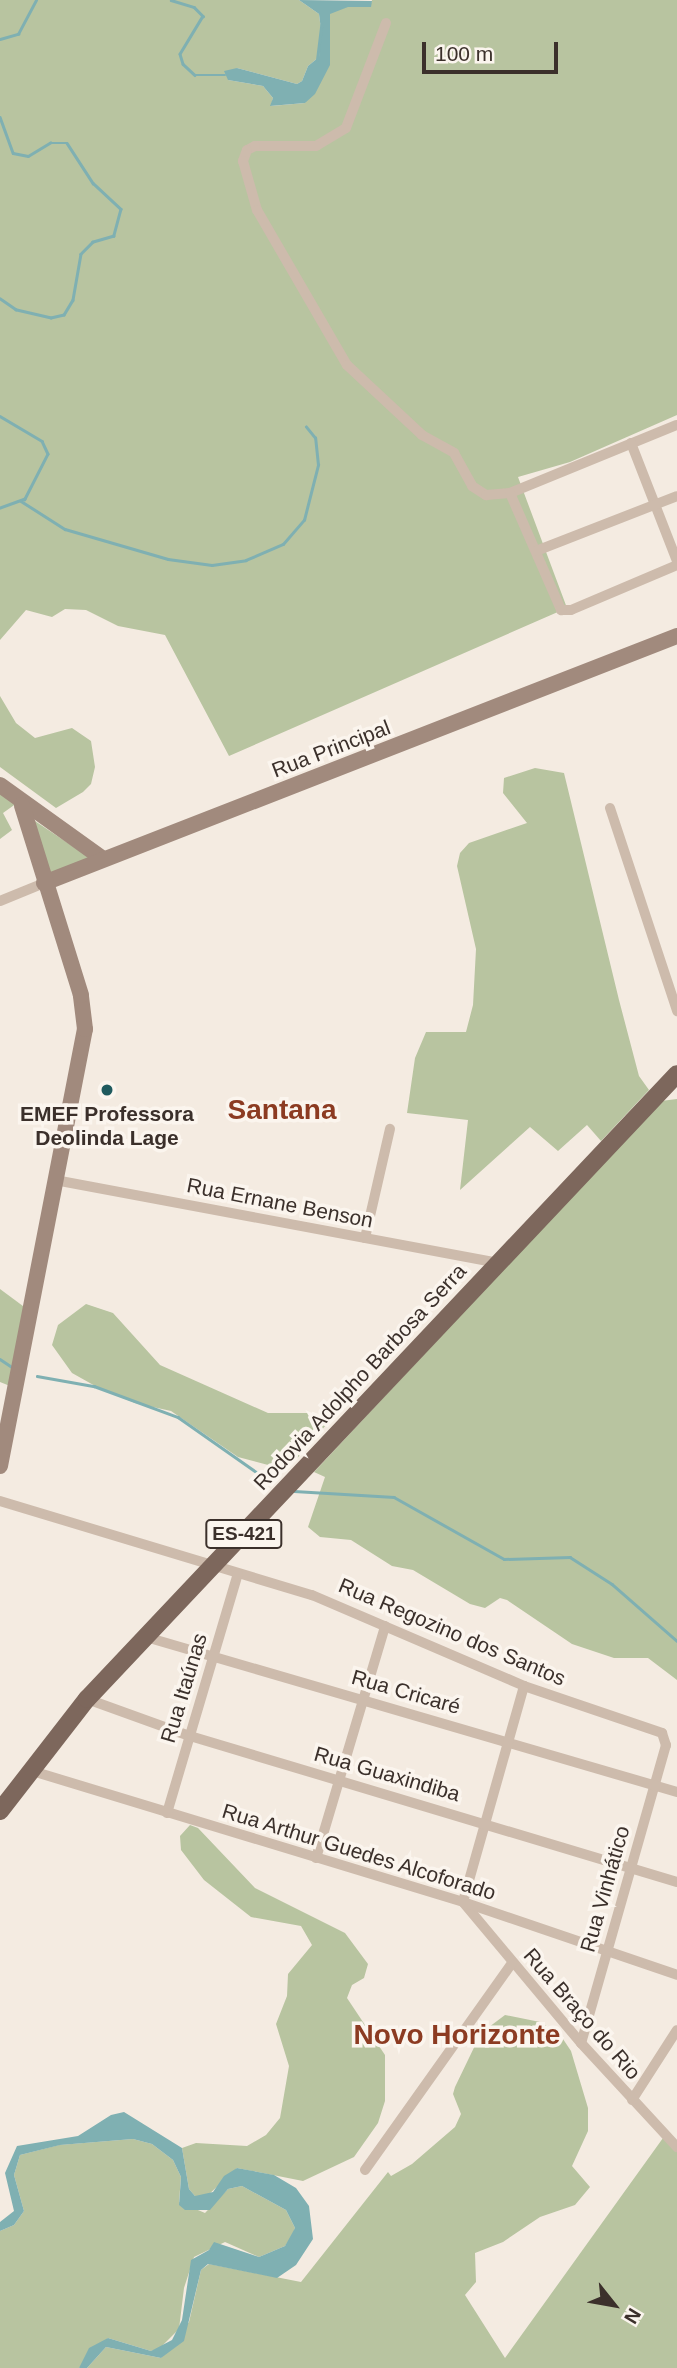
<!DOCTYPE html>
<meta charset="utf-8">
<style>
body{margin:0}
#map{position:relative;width:677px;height:2368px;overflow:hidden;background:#f4ebe1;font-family:Helvetica,sans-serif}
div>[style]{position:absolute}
.green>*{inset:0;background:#b8c4a0}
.water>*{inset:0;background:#7fb0b2}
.stream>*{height:2.5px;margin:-1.25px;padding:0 1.25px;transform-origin:1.25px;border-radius:1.25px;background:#7fb0b2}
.street>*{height:10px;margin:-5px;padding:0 5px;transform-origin:5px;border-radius:5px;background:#cdbbac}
.secondary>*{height:16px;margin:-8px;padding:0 8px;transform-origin:8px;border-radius:8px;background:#a18a7d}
.primary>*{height:18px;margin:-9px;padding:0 9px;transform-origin:9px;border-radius:9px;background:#7d675c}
.dots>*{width:19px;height:19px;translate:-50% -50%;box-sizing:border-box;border:4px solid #fbf5ee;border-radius:50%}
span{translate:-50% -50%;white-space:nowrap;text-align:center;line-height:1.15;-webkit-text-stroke:7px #fbf5ee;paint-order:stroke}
.shield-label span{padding:2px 5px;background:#fbf5ee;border:2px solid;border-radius:5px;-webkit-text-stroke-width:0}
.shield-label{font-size:19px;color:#3b302b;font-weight:700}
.street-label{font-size:21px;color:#3b302b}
.poi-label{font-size:21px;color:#3b302b;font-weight:700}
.district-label{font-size:28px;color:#8c3b22;font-weight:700}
.north{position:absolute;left:579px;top:2270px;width:70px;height:70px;-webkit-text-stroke:5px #fbf5ee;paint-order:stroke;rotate:121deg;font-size:19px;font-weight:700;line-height:28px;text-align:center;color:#3b302b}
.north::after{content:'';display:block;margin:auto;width:24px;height:32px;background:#3b302b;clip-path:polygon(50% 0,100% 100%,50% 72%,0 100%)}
.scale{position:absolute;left:422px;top:42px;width:136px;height:32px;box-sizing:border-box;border:4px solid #3b302b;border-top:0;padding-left:9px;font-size:21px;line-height:24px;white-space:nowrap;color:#3b302b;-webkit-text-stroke:5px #fbf5ee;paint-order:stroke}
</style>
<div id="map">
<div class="green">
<i style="clip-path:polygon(0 0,299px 0,319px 14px,321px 30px,319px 57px,308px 66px,302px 81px,297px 84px,237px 68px,228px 80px,263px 86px,273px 98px,271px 106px,305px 103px,330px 41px,330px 13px,348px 6px,370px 7px,372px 0,677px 0,677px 415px,570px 462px,518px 477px,567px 608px,229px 756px,165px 635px,118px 626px,86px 610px,65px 609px,52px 617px,26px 610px,0 640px)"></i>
<i style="clip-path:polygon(0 696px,16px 723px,35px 738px,72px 728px,91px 741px,95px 767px,91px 784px,83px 792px,56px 808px,0 767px)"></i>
<i style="clip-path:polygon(535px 768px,564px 773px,619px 1000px,639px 1076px,649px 1090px,601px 1141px,587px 1125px,558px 1151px,530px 1127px,460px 1190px,468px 1120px,407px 1113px,415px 1058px,426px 1032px,466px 1032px,473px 1005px,476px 949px,457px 866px,460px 853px,469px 843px,527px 823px,503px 793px,504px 778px)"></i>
<i style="clip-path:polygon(0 782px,17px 803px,3px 813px,12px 830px,0 839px)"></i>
<i style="clip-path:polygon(32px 819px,90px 858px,46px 875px)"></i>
<i style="clip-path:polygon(677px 1099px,677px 1680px,648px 1658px,614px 1658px,572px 1644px,507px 1600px,500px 1598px,485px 1608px,470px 1604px,413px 1570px,392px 1566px,351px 1540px,320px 1537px,308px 1527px,325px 1477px,314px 1472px,661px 1101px)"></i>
<i style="clip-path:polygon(0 1289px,27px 1309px,10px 1386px,0 1382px)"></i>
<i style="clip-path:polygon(86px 1304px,113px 1313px,160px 1365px,268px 1413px,310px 1413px,326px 1425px,287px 1470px,238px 1457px,171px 1411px,135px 1403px,97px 1387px,72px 1373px,52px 1345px,58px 1325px)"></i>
<i style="clip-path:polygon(190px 1825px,198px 1828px,255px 1888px,345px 1933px,368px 1964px,364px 1978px,352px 1985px,347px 1998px,385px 2055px,385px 2101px,378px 2123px,354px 2157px,303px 2181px,237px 2168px,207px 2196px,195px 2196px,189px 2189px,182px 2148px,196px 2143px,247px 2146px,266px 2135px,280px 2118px,289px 2066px,276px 2024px,287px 1996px,288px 1974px,312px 1945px,301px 1926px,251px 1917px,204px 1880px,181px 1850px,180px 1836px)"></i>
<i style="clip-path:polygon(505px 2015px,540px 2022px,559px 2033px,571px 2051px,588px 2108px,588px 2131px,572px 2166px,590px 2187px,575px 2205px,540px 2217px,503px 2242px,475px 2253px,476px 2282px,465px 2295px,505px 2358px,663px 2138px,677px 2151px,677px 2368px,87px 2368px,106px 2347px,161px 2358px,189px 2322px,201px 2270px,209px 2264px,301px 2282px,388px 2172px,391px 2176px,412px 2164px,455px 2127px,461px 2114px,453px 2094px,455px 2087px,481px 2033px)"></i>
<i style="clip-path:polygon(133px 2139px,152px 2144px,173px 2160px,181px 2177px,179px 2202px,205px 2213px,228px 2189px,242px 2186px,286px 2210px,295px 2228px,292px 2237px,285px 2246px,259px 2257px,225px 2242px,194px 2257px,184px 2288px,179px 2329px,159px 2349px,151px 2351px,108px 2338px,79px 2368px,0 2368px,0 2231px,14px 2225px,24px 2211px,14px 2175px,20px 2155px,59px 2145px)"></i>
</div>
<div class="water">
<i style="clip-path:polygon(299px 0,372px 1px,371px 7px,348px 7px,330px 14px,330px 65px,315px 94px,305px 103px,270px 106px,273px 98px,263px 86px,228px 80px,224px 71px,237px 68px,297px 84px,302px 81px,308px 66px,319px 57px,321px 30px,319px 14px)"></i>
<i style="clip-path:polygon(124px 2112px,182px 2148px,189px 2189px,195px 2196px,213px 2192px,224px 2176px,237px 2168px,274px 2175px,296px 2188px,309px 2206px,313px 2239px,296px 2265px,277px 2278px,208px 2264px,201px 2270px,184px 2341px,161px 2358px,106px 2347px,87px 2368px,79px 2368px,89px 2348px,108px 2338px,151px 2351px,172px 2340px,182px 2320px,191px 2260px,209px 2250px,214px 2242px,259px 2257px,285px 2246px,295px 2228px,286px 2210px,242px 2186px,228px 2189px,210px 2210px,185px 2210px,179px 2205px,181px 2177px,173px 2160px,152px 2144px,133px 2139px,60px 2145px,20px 2155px,14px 2175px,24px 2211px,14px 2225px,0 2231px,0 2222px,14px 2211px,5px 2173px,17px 2146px,78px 2136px,111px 2115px)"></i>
</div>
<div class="stream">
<i style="left:171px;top:0;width:24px;rotate:17deg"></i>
<i style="left:194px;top:7px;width:13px;rotate:45deg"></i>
<i style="left:203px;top:16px;width:44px;rotate:121.2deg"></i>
<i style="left:180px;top:54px;width:10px;rotate:73deg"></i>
<i style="left:183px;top:64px;width:16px;rotate:43deg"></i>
<i style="left:195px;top:75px;width:30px"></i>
<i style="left:0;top:39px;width:19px;rotate:-16deg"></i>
<i style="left:18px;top:34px;width:38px;rotate:-62deg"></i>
<i style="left:317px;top:60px;width:35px;rotate:-83deg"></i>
<i style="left:0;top:117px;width:38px;rotate:70deg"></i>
<i style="left:13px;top:153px;width:15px;rotate:11deg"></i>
<i style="left:28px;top:156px;width:26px;rotate:-31deg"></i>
<i style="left:50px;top:143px;width:17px"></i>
<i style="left:67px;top:143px;width:48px;rotate:57deg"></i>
<i style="left:93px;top:183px;width:38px;rotate:43deg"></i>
<i style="left:121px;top:209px;width:28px;rotate:105deg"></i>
<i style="left:114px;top:236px;width:22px;rotate:164deg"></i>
<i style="left:93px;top:242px;width:17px;rotate:135deg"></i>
<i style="left:81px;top:254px;width:47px;rotate:99.9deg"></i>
<i style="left:73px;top:300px;width:17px;rotate:121deg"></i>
<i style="left:64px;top:315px;width:13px;rotate:167deg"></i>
<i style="left:51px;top:318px;width:36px;rotate:-167deg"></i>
<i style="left:16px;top:310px;width:19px;rotate:-145deg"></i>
<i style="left:0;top:416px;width:49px;rotate:30.8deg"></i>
<i style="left:42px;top:441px;width:14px;rotate:65deg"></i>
<i style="left:48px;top:454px;width:51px;rotate:117.1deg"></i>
<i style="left:25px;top:499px;width:27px;rotate:160deg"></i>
<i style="left:21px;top:501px;width:52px;rotate:32.5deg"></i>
<i style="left:65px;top:529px;width:107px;rotate:16.2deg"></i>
<i style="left:168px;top:559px;width:44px;rotate:7.8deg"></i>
<i style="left:212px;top:565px;width:34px;rotate:-8deg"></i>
<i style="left:246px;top:560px;width:40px;rotate:-23.4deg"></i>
<i style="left:283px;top:544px;width:32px;rotate:-49deg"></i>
<i style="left:304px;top:520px;width:57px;rotate:-75.7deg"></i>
<i style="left:318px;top:465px;width:27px;rotate:-96deg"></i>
<i style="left:315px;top:438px;width:14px;rotate:-129deg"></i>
<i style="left:0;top:1359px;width:14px;rotate:34deg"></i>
<i style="left:37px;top:1376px;width:58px;rotate:10deg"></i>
<i style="left:94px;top:1386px;width:90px;rotate:20.3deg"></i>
<i style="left:178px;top:1417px;width:111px;rotate:35.1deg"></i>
<i style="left:294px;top:1491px;width:100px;rotate:3.4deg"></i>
<i style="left:394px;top:1497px;width:126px;rotate:29.4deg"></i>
<i style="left:504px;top:1559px;width:66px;rotate:-1.7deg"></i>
<i style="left:570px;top:1557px;width:50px;rotate:32.7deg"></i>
<i style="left:612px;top:1584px;width:86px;rotate:41.2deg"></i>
</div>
<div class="street">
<i style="left:386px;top:23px;width:112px;rotate:110.9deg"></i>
<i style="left:346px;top:128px;width:35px;rotate:149deg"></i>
<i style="left:316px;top:146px;width:61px;rotate:180deg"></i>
<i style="left:255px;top:146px;width:9px;rotate:153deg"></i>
<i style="left:247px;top:150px;width:12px;rotate:110deg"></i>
<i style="left:243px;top:161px;width:51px;rotate:74.1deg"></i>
<i style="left:257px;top:210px;width:179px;rotate:59.9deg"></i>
<i style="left:347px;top:365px;width:103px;rotate:43deg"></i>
<i style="left:422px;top:435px;width:37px;rotate:29deg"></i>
<i style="left:454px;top:453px;width:38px;rotate:61deg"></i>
<i style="left:472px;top:486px;width:17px;rotate:33deg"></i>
<i style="left:486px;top:495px;width:24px;rotate:-5deg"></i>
<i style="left:510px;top:493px;width:180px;rotate:-22.2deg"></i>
<i style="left:631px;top:443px;width:127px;rotate:68.7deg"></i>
<i style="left:510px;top:493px;width:128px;rotate:66.4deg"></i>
<i style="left:561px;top:610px;width:10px"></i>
<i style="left:571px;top:610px;width:115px;rotate:-23deg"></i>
<i style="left:536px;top:551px;width:151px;rotate:-21.3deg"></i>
<i style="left:610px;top:808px;width:214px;rotate:71.7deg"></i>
<i style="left:0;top:901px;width:48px;rotate:-22.2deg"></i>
<i style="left:55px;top:1180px;width:450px;rotate:10.6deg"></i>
<i style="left:365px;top:1238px;width:112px;rotate:-77.1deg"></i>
<i style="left:0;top:1501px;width:326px;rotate:16.8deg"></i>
<i style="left:312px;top:1595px;width:231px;rotate:23.2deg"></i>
<i style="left:524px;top:1686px;width:146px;rotate:18.8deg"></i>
<i style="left:662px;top:1733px;width:13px;rotate:72deg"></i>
<i style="left:666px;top:1745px;width:310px;rotate:105.9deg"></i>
<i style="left:146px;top:1637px;width:553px;rotate:16.27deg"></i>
<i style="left:524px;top:1686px;width:224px;rotate:105.8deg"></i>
<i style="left:463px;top:1902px;width:184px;rotate:50.1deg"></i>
<i style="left:581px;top:2043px;width:142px;rotate:47.3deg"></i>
<i style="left:87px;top:1699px;width:109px;rotate:19.8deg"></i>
<i style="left:190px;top:1736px;width:508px;rotate:16.69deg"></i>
<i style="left:29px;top:1770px;width:454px;rotate:16.9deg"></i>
<i style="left:463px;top:1902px;width:226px;rotate:18.8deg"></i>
<i style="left:167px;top:1813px;width:249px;rotate:-73.5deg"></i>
<i style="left:316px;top:1858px;width:242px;rotate:-73.4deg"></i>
<i style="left:632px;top:2100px;width:83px;rotate:-57.3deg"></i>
<i style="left:365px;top:2170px;width:254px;rotate:-54.6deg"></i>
</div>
<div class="secondary">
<i style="left:0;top:785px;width:127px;rotate:35.7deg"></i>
<i style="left:44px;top:883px;width:679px;rotate:-21.32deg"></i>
<i style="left:0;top:1466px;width:445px;rotate:-79deg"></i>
<i style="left:85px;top:1029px;width:34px;rotate:-97deg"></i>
<i style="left:81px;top:995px;width:199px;rotate:-107.3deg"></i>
</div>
<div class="primary">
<i style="left:0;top:1811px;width:142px;rotate:-52.2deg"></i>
<i style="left:87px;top:1699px;width:859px;rotate:-46.65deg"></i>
</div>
<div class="dots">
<i style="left:107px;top:1090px;background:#1f5a5e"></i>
</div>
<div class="shield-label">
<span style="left:244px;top:1534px">ES-421</span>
</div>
<div class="street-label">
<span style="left:331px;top:749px;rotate:-21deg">Rua Principal</span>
<span style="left:280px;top:1203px;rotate:11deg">Rua Ernane Benson</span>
<span style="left:360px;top:1377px;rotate:-47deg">Rodovia Adolpho Barbosa Serra</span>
<span style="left:452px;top:1632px;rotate:23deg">Rua Regozino dos Santos</span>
<span style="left:184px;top:1688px;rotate:-73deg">Rua Itaúnas</span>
<span style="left:406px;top:1692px;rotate:16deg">Rua Cricaré</span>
<span style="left:387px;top:1774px;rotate:16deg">Rua Guaxindiba</span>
<span style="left:359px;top:1852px;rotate:17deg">Rua Arthur Guedes Alcoforado</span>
<span style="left:605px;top:1889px;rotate:-74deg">Rua Vinhático</span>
<span style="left:582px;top:2014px;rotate:49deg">Rua Braço do Rio</span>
</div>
<div class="poi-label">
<span style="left:107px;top:1126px">EMEF Professora<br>Deolinda Lage</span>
</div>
<div class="district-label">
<span style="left:282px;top:1110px">Santana</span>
<span style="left:457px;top:2035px">Novo Horizonte</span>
</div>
<div class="north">N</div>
<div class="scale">100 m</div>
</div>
